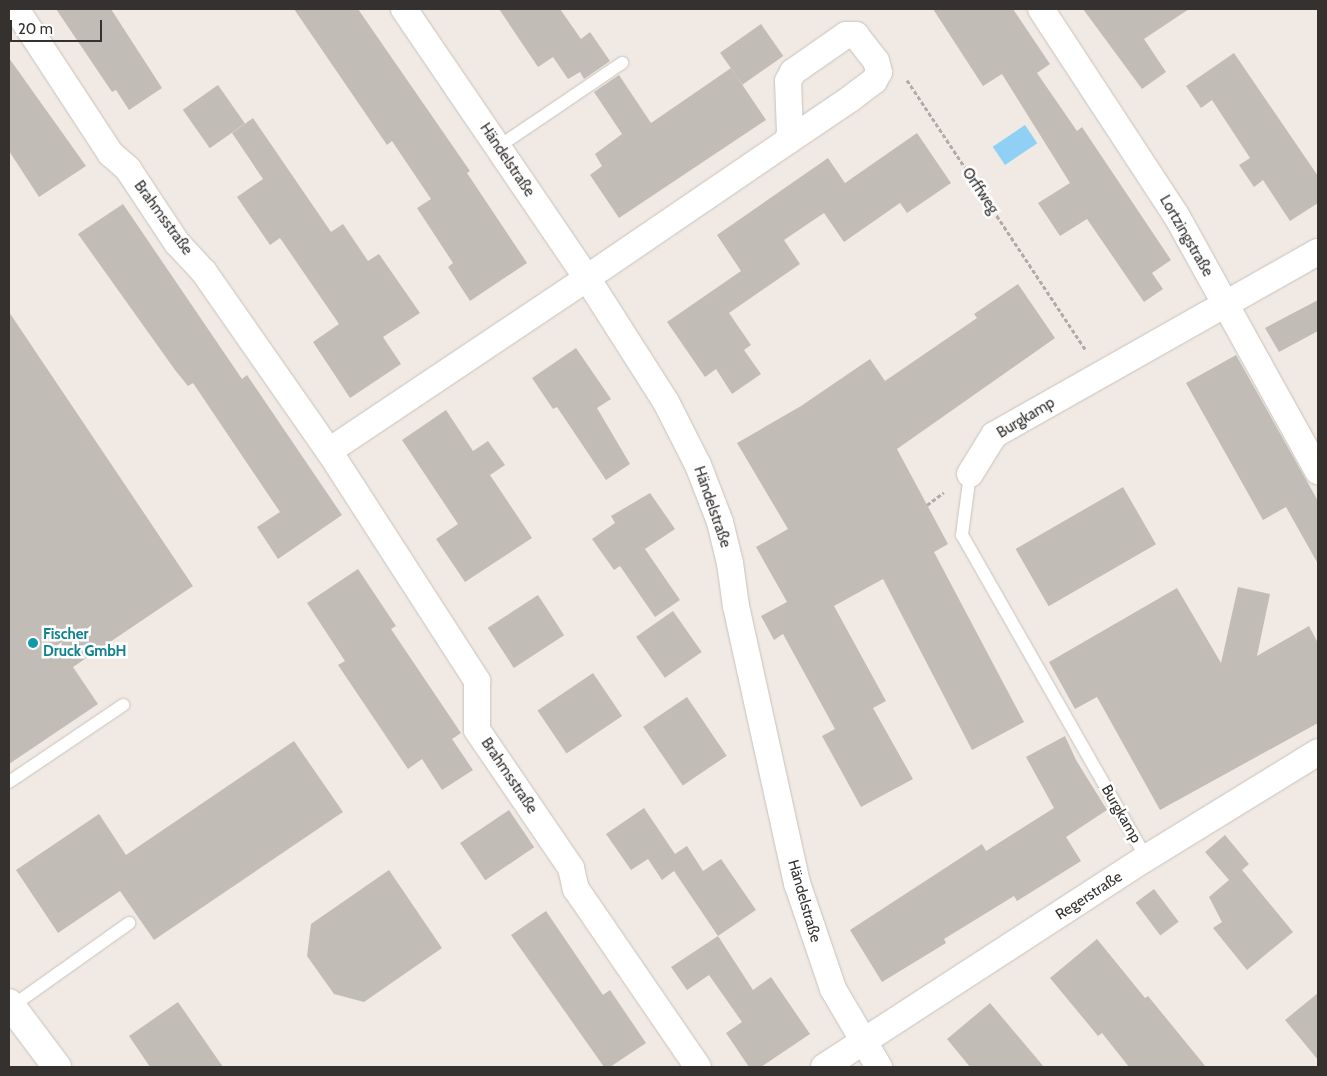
<!DOCTYPE html>
<meta charset="utf-8">
<style>
body{margin:0}
#map{position:relative;width:1327px;height:1076px;overflow:hidden;background:#f1eae4;font-family:Cabin,sans-serif}
div>[style]{position:absolute}
.water>*{inset:0;background:#91d0f5;transform-origin:0 0}
.building>*{inset:0;background:#c2bcb6;transform-origin:0 0}
.path>*{height:3px;margin-top:-1.5px;transform-origin:0;background:repeating-linear-gradient(90deg,#b0aba6 0 4px,transparent 0 6.5px)}
.roads{filter:drop-shadow(0 0 1px #c8c1bc) drop-shadow(0 0 1px #c8c1bc)}
.service>*{height:12px;margin:-6px;padding:0 6px;transform-origin:6px;border-radius:6px;background:#fff}
.minor>*{height:26px;margin:-13px;padding:0 13px;transform-origin:13px;border-radius:13px;background:#fff}
.tertiary>*{height:28px;margin:-14px;padding:0 14px;transform-origin:14px;border-radius:14px;background:#fff}
.dots>*{width:14px;height:14px;translate:-50% -50%;box-sizing:border-box;border:2px solid #fff;border-radius:50%}
span{translate:-50% -50%;white-space:nowrap;text-align:center;line-height:1.15;-webkit-text-stroke:5px #fff;paint-order:stroke}
.street-label{font-size:15px;color:#34312f}
.culture-label{font-size:15px;color:#0d838f;font-weight:700}
.left{translate:0 -50%;text-align:left}
.frame{position:absolute;inset:0;border:10px solid #34312f;pointer-events:none}
.scale{position:absolute;left:10px;top:20px;width:92px;height:22px;box-sizing:border-box;border:2px solid #34312f;border-top:0;padding-left:6px;font-size:15px;line-height:18px;white-space:nowrap;color:#34312f;-webkit-text-stroke:4px #fff;paint-order:stroke}
</style>
<div id="map">
<div class="water">
<i style="left:1025px;top:125px;width:22px;height:39px;rotate:56deg"></i>
</div>
<div class="building">
<i style="clip-path:polygon(56px 9px,111px 9px,162px 88px,129px 110px,116px 90px,112px 92px)"></i>
<i style="clip-path:polygon(294px 9px,358px 9px,470px 171px,467px 173px,527px 263px,470px 301px,448px 267px,453px 263px,417px 208px,431px 199px,392px 141px,387px 145px)"></i>
<i style="clip-path:polygon(499px 9px,560px 9px,581px 39px,590px 32px,610px 61px,584px 79px,580px 72px,568px 79px,553px 57px,538px 67px)"></i>
<i style="clip-path:polygon(933px 9px,1013px 9px,1050px 64px,1037px 73px,1077px 131px,1082px 127px,1171px 260px,1152px 273px,1163px 289px,1144px 302px,1087px 219px,1060px 236px,1038px 203px,1070px 183px,1002px 74px,983px 86px)"></i>
<i style="clip-path:polygon(1083px 9px,1189px 9px,1144px 39px,1166px 72px,1142px 89px)"></i>
<i style="left:761px;top:24px;width:39px;height:50px;rotate:55deg"></i>
<i style="clip-path:polygon(1234px 53px,1318px 176px,1318px 203px,1290px 221px,1263px 180px,1254px 187px,1239px 165px,1250px 158px,1212px 100px,1201px 108px,1186px 86px)"></i>
<i style="clip-path:polygon(9px 58px,86px 166px,39px 197px,9px 151px)"></i>
<i style="clip-path:polygon(731px 68px,766px 120px,619px 218px,590px 175px,602px 166px,595px 154px,622px 134px,594px 92px,619px 75px,651px 123px)"></i>
<i style="left:218px;top:85px;width:47px;height:43px;rotate:55deg"></i>
<i style="clip-path:polygon(253px 118px,331px 232px,343px 224px,368px 261px,379px 254px,420px 313px,383px 337px,401px 364px,350px 398px,313px 342px,339px 324px,280px 238px,270px 245px,237px 197px,263px 179px,232px 133px)"></i>
<i style="clip-path:polygon(917px 133px,951px 183px,907px 213px,900px 203px,844px 242px,824px 213px,784px 240px,800px 264px,729px 313px,751px 345px,744px 350px,761px 374px,732px 394px,716px 369px,705px 377px,667px 322px,741px 271px,717px 235px,828px 158px,845px 183px)"></i>
<i style="clip-path:polygon(123px 204px,242px 379px,247px 375px,342px 515px,278px 559px,257px 527px,280px 512px,193px 383px,188px 386px,175px 370px,78px 234px)"></i>
<i style="clip-path:polygon(1018px 284px,1055px 338px,897px 449px,948px 544px,934px 552px,1024px 722px,972px 750px,883px 579px,834px 606px,886px 701px,873px 708px,913px 779px,861px 807px,822px 736px,835px 729px,783px 634px,774px 640px,761px 616px,787px 602px,756px 547px,788px 529px,737px 443px,801px 406px,870px 359px,885px 381px,977px 318px,974px 314px)"></i>
<i style="clip-path:polygon(1318px 300px,1318px 331px,1279px 352px,1265px 328px)"></i>
<i style="clip-path:polygon(9px 312px,193px 586px,73px 667px,98px 704px,9px 764px)"></i>
<i style="clip-path:polygon(576px 348px,611px 399px,597px 408px,630px 464px,606px 480px,557px 407px,553px 409px,532px 378px)"></i>
<i style="clip-path:polygon(1236px 355px,1318px 501px,1318px 564px,1286px 507px,1263px 520px,1186px 383px)"></i>
<i style="clip-path:polygon(446px 410px,473px 451px,488px 441px,505px 465px,490px 475px,532px 538px,465px 582px,436px 539px,458px 524px,402px 440px)"></i>
<i style="left:1123px;top:487px;width:66px;height:124px;rotate:60deg"></i>
<i style="clip-path:polygon(650px 493px,675px 529px,645px 549px,680px 600px,655px 617px,620px 566px,614px 570px,592px 539px,615px 523px,611px 516px)"></i>
<i style="clip-path:polygon(358px 569px,396px 626px,391px 629px,461px 733px,452px 739px,473px 770px,442px 790px,422px 759px,408px 769px,338px 665px,345px 661px,307px 603px)"></i>
<i style="clip-path:polygon(1238px 587px,1270px 594px,1257px 656px,1309px 626px,1318px 643px,1318px 723px,1160px 810px,1097px 697px,1075px 709px,1049px 662px,1177px 588px,1221px 663px)"></i>
<i style="left:538px;top:595px;width:48px;height:60px;rotate:57deg"></i>
<i style="left:673px;top:611px;width:50px;height:45px;rotate:55deg"></i>
<i style="left:593px;top:673px;width:52px;height:67px;rotate:56deg"></i>
<i style="left:687px;top:697px;width:71px;height:53px;rotate:56deg"></i>
<i style="clip-path:polygon(1065px 736px,1076px 760px,1107px 810px,1066px 837px,1081px 861px,1017px 901px,1014px 896px,944px 939px,946px 943px,882px 982px,850px 930px,982px 844px,986px 851px,1054px 808px,1026px 757px)"></i>
<i style="clip-path:polygon(294px 741px,343px 812px,154px 940px,120px 891px,58px 933px,16px 870px,99px 814px,126px 855px)"></i>
<i style="clip-path:polygon(644px 808px,675px 854px,687px 846px,703px 871px,721px 859px,756px 910px,718px 936px,674px 871px,662px 880px,648px 859px,631px 870px,606px 834px)"></i>
<i style="left:509px;top:810px;width:45px;height:59px;rotate:56deg"></i>
<i style="clip-path:polygon(1225px 835px,1249px 864px,1242px 870px,1293px 932px,1247px 970px,1213px 928px,1222px 922px,1209px 897px,1229px 880px,1205px 852px)"></i>
<i style="clip-path:polygon(389px 870px,442px 948px,364px 1002px,334px 994px,307px 956px,311px 924px)"></i>
<i style="left:1154px;top:889px;width:41px;height:23px;rotate:53deg"></i>
<i style="clip-path:polygon(546px 911px,603px 995px,610px 990px,646px 1043px,610px 1067px,604px 1067px,511px 935px)"></i>
<i style="clip-path:polygon(718px 936px,753px 990px,771px 977px,810px 1034px,761px 1067px,749px 1067px,726px 1033px,742px 1022px,709px 975px,687px 990px,671px 967px)"></i>
<i style="clip-path:polygon(1097px 939px,1145px 998px,1148px 996px,1206px 1067px,1129px 1067px,1102px 1033px,1098px 1036px,1050px 978px)"></i>
<i style="clip-path:polygon(1318px 993px,1318px 1060px,1285px 1020px)"></i>
<i style="clip-path:polygon(178px 1002px,223px 1067px,150px 1067px,129px 1036px)"></i>
<i style="clip-path:polygon(990px 1003px,1044px 1067px,970px 1067px,947px 1039px)"></i>
</div>
<div class="path">
<i style="left:907px;top:80px;width:324px;rotate:56.5deg"></i>
<i style="left:927px;top:505px;width:21px;rotate:-37deg"></i>
</div>
<div class="roads">
<div class="service">
<i style="left:498px;top:147px;width:150px;rotate:-34.1deg"></i>
<i style="left:970px;top:474px;width:62px;rotate:97.5deg"></i>
<i style="left:962px;top:535px;width:372px;rotate:60.3deg"></i>
<i style="left:9px;top:782px;width:138px;rotate:-34deg"></i>
<i style="left:11px;top:1007px;width:145px;rotate:-35.4deg"></i>
</div>
<div class="minor">
<i style="left:16px;top:9px;width:173px;rotate:56.8deg"></i>
<i style="left:111px;top:154px;width:23px;rotate:41deg"></i>
<i style="left:128px;top:169px;width:89px;rotate:56.5deg"></i>
<i style="left:177px;top:243px;width:40px;rotate:47deg"></i>
<i style="left:204px;top:272px;width:218px;rotate:55.1deg"></i>
<i style="left:329px;top:451px;width:274px;rotate:57.2deg"></i>
<i style="left:477px;top:681px;width:49px;rotate:90deg"></i>
<i style="left:477px;top:730px;width:167px;rotate:55.7deg"></i>
<i style="left:571px;top:868px;width:22px;rotate:77deg"></i>
<i style="left:576px;top:889px;width:216px;rotate:55.6deg"></i>
<i style="left:404px;top:9px;width:325px;rotate:55.8deg"></i>
<i style="left:587px;top:278px;width:147px;rotate:57.5deg"></i>
<i style="left:666px;top:402px;width:71px;rotate:63.1deg"></i>
<i style="left:698px;top:465px;width:61px;rotate:68.9deg"></i>
<i style="left:720px;top:522px;width:42px;rotate:76.3deg"></i>
<i style="left:730px;top:563px;width:43px;rotate:82.1deg"></i>
<i style="left:736px;top:606px;width:284px;rotate:77.6deg"></i>
<i style="left:797px;top:883px;width:112px;rotate:71.2deg"></i>
<i style="left:833px;top:989px;width:91px;rotate:59.5deg"></i>
<i style="left:1041px;top:9px;width:246px;rotate:56.8deg"></i>
<i style="left:1176px;top:215px;width:293px;rotate:61deg"></i>
<i style="left:329px;top:451px;width:311px;rotate:-33.8deg"></i>
<i style="left:587px;top:278px;width:243px;rotate:-34.3deg"></i>
<i style="left:788px;top:141px;width:75px;rotate:-34.1deg"></i>
<i style="left:850px;top:99px;width:30px;rotate:-37deg"></i>
<i style="left:874px;top:81px;width:10px;rotate:-61deg"></i>
<i style="left:879px;top:72px;width:11px;rotate:-105deg"></i>
<i style="left:876px;top:61px;width:33px;rotate:-128deg"></i>
<i style="left:856px;top:35px;width:10px;rotate:180deg"></i>
<i style="left:846px;top:35px;width:65px;rotate:145.1deg"></i>
<i style="left:793px;top:72px;width:10px;rotate:119deg"></i>
<i style="left:788px;top:81px;width:51px;rotate:87.8deg"></i>
<i style="left:790px;top:132px;width:9px;rotate:103deg"></i>
<i style="left:970px;top:474px;width:46px;rotate:-58.4deg"></i>
<i style="left:994px;top:435px;width:372px;rotate:-29.5deg"></i>
<i style="left:824px;top:1067px;width:384px;rotate:-33deg"></i>
<i style="left:1146px;top:858px;width:202px;rotate:-31.6deg"></i>
</div>
<div class="tertiary">
<i style="left:9px;top:1003px;width:80px;rotate:53.1deg"></i>
</div>
</div>
<div class="dots">
<i style="left:33px;top:643px;background:#0f9aa8"></i>
</div>
<div class="street-label">
<span style="left:507px;top:160px;rotate:56deg">Händelstraße</span>
<span style="left:980px;top:191px;rotate:56deg">Orffweg</span>
<span style="left:163px;top:218px;rotate:54deg">Brahmsstraße</span>
<span style="left:1186px;top:236px;rotate:60deg">Lortzingstraße</span>
<span style="left:1026px;top:418px;rotate:-31deg">Burgkamp</span>
<span style="left:712px;top:507px;rotate:71deg">Händelstraße</span>
<span style="left:509px;top:776px;rotate:56deg">Brahmsstraße</span>
<span style="left:1121px;top:814px;rotate:60deg">Burgkamp</span>
<span style="left:1089px;top:896px;rotate:-33deg">Regerstraße</span>
<span style="left:804px;top:901px;rotate:74deg">Händelstraße</span>
</div>
<div class="culture-label">
<span class="left" style="left:43px;top:643px">Fischer<br>Druck GmbH</span>
</div>
<div class="frame"></div>
<div class="scale">20 m</div>
</div>
